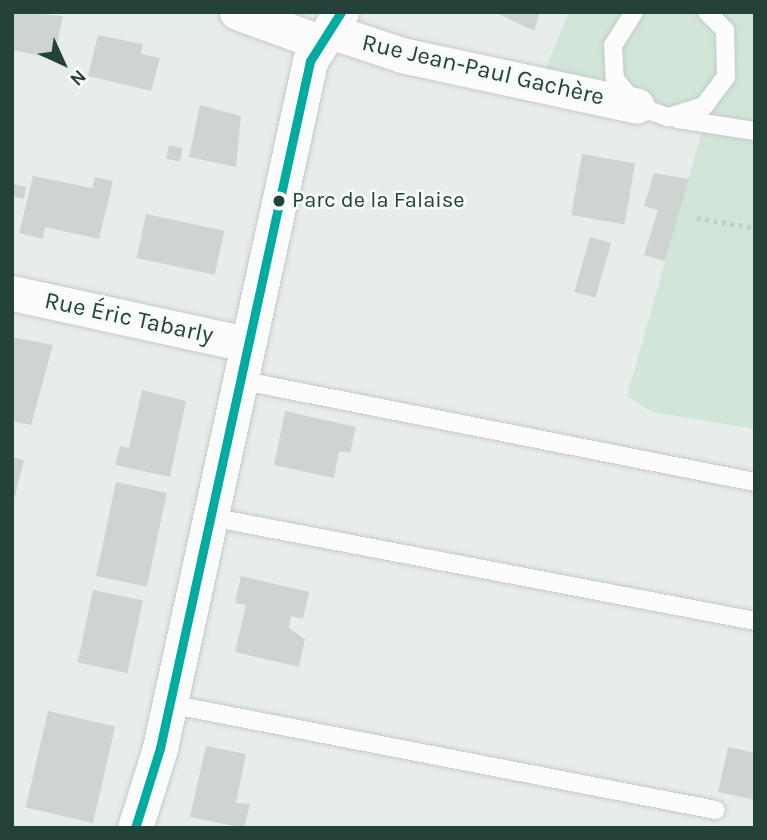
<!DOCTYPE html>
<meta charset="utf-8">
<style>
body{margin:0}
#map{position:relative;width:767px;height:840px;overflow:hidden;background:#e8edeb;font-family:Karla,sans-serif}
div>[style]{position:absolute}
.green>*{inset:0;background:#d1e6d8}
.building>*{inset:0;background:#cfd4d2;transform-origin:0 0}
.path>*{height:4.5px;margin-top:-2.25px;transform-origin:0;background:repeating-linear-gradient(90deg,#c3ccca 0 3.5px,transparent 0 8.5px)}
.roads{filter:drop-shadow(0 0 2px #c5cac8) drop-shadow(0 0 2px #c5cac8)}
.lane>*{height:18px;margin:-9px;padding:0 9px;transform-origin:9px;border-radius:9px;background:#fcfcfc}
.street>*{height:35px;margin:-17.5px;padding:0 17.5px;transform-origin:17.5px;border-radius:17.5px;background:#fcfcfc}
.bus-1>*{height:9px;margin:-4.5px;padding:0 4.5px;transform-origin:4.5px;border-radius:4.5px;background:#00aba0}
.dots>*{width:19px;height:19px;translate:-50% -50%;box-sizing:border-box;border:4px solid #f7fbf9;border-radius:50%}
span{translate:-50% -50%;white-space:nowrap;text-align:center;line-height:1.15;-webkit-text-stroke:5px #f7fbf9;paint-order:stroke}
.bus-label{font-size:22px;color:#24423a}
.left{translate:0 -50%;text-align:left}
.street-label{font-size:24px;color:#24423a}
.frame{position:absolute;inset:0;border:14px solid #24423a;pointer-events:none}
.north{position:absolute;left:28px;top:28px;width:70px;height:70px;-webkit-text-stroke:5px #f7fbf9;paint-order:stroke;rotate:135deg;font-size:19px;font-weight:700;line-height:28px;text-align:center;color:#24423a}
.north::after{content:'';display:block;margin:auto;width:24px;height:32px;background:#24423a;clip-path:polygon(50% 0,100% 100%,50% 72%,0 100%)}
</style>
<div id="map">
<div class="green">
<i style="clip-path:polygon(569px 12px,755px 12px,755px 429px,652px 412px,627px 396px,702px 131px,544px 72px)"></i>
</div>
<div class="building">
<i style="clip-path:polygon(12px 12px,63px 16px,54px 59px,12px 50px)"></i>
<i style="clip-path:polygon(495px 12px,540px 12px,534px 31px)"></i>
<i style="clip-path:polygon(98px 35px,143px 44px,141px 54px,160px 58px,151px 91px,88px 76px)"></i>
<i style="clip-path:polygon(200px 105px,241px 116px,236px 167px,189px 157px)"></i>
<i style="left:169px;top:145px;width:14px;height:14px;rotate:12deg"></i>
<i style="left:582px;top:154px;width:54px;height:62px;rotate:10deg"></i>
<i style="clip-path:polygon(654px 173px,689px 179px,665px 261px,644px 255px,658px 210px,644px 206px)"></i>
<i style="clip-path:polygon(33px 176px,92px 188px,95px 177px,113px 181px,99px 239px,45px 227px,43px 239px,19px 233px)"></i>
<i style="clip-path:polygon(13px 184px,26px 187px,24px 199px,12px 196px)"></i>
<i style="left:146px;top:214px;width:80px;height:45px;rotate:12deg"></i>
<i style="left:590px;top:237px;width:22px;height:57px;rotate:16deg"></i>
<i style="clip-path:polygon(12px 337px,53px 345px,31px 425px,12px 421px)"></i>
<i style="clip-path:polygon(142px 390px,186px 401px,170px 477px,115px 465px,120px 446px,129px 448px)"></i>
<i style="clip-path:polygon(285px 411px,356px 427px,350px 453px,339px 451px,334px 478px,274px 465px)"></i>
<i style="clip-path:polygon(12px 457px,24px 460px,13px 504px,12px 504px)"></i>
<i style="left:116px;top:482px;width:52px;height:96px;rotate:12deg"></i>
<i style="clip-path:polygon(241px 576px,309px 592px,303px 619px,291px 616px,289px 628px,305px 639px,299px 667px,235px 652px,246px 605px,235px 603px)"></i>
<i style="left:93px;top:590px;width:51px;height:74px;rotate:12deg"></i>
<i style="left:48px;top:711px;width:69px;height:99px;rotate:13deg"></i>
<i style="clip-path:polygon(206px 746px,246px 754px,236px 803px,250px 804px,244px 828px,190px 817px)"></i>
<i style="clip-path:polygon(728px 747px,755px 753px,755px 800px,718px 792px)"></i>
</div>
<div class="path">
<i style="left:697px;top:218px;width:59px;rotate:9.8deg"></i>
</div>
<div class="roads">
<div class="lane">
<i style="left:634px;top:12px;width:39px;rotate:122deg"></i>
<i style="left:613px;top:45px;width:34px;rotate:87deg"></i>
<i style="left:615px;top:79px;width:35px;rotate:51deg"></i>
<i style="left:637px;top:106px;width:33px;rotate:20deg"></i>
<i style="left:668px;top:117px;width:38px;rotate:-17deg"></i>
<i style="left:704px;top:106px;width:36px;rotate:-53deg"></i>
<i style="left:726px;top:77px;width:47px;rotate:-91.2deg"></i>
<i style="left:725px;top:30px;width:25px;rotate:-135deg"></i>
<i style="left:678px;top:119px;width:78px;rotate:8.9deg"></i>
<i style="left:239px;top:380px;width:526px;rotate:11.18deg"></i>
<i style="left:210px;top:517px;width:555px;rotate:10.8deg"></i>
<i style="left:169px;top:704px;width:557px;rotate:10.97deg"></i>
</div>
<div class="street">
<i style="left:237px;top:12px;width:90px;rotate:20deg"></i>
<i style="left:330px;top:31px;width:76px;rotate:18.4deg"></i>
<i style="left:402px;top:55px;width:240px;rotate:12.2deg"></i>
<i style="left:12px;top:293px;width:239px;rotate:12.3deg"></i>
<i style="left:135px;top:828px;width:84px;rotate:-72.6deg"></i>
<i style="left:160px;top:748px;width:703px;rotate:-77.68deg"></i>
<i style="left:310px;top:61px;width:58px;rotate:-57.7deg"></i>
</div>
</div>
<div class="bus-1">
<i style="left:135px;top:828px;width:84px;rotate:-72.6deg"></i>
<i style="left:160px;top:748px;width:703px;rotate:-77.68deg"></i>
<i style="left:310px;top:61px;width:58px;rotate:-57.7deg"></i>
</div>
<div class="dots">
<i style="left:279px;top:201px;background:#24423a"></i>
</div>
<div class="bus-label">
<span class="left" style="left:292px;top:201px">Parc de la Falaise</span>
</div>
<div class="street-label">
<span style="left:483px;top:70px;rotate:13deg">Rue Jean-Paul Gachère</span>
<span style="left:129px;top:318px;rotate:12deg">Rue Éric Tabarly</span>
</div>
<div class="frame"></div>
<div class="north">N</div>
</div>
